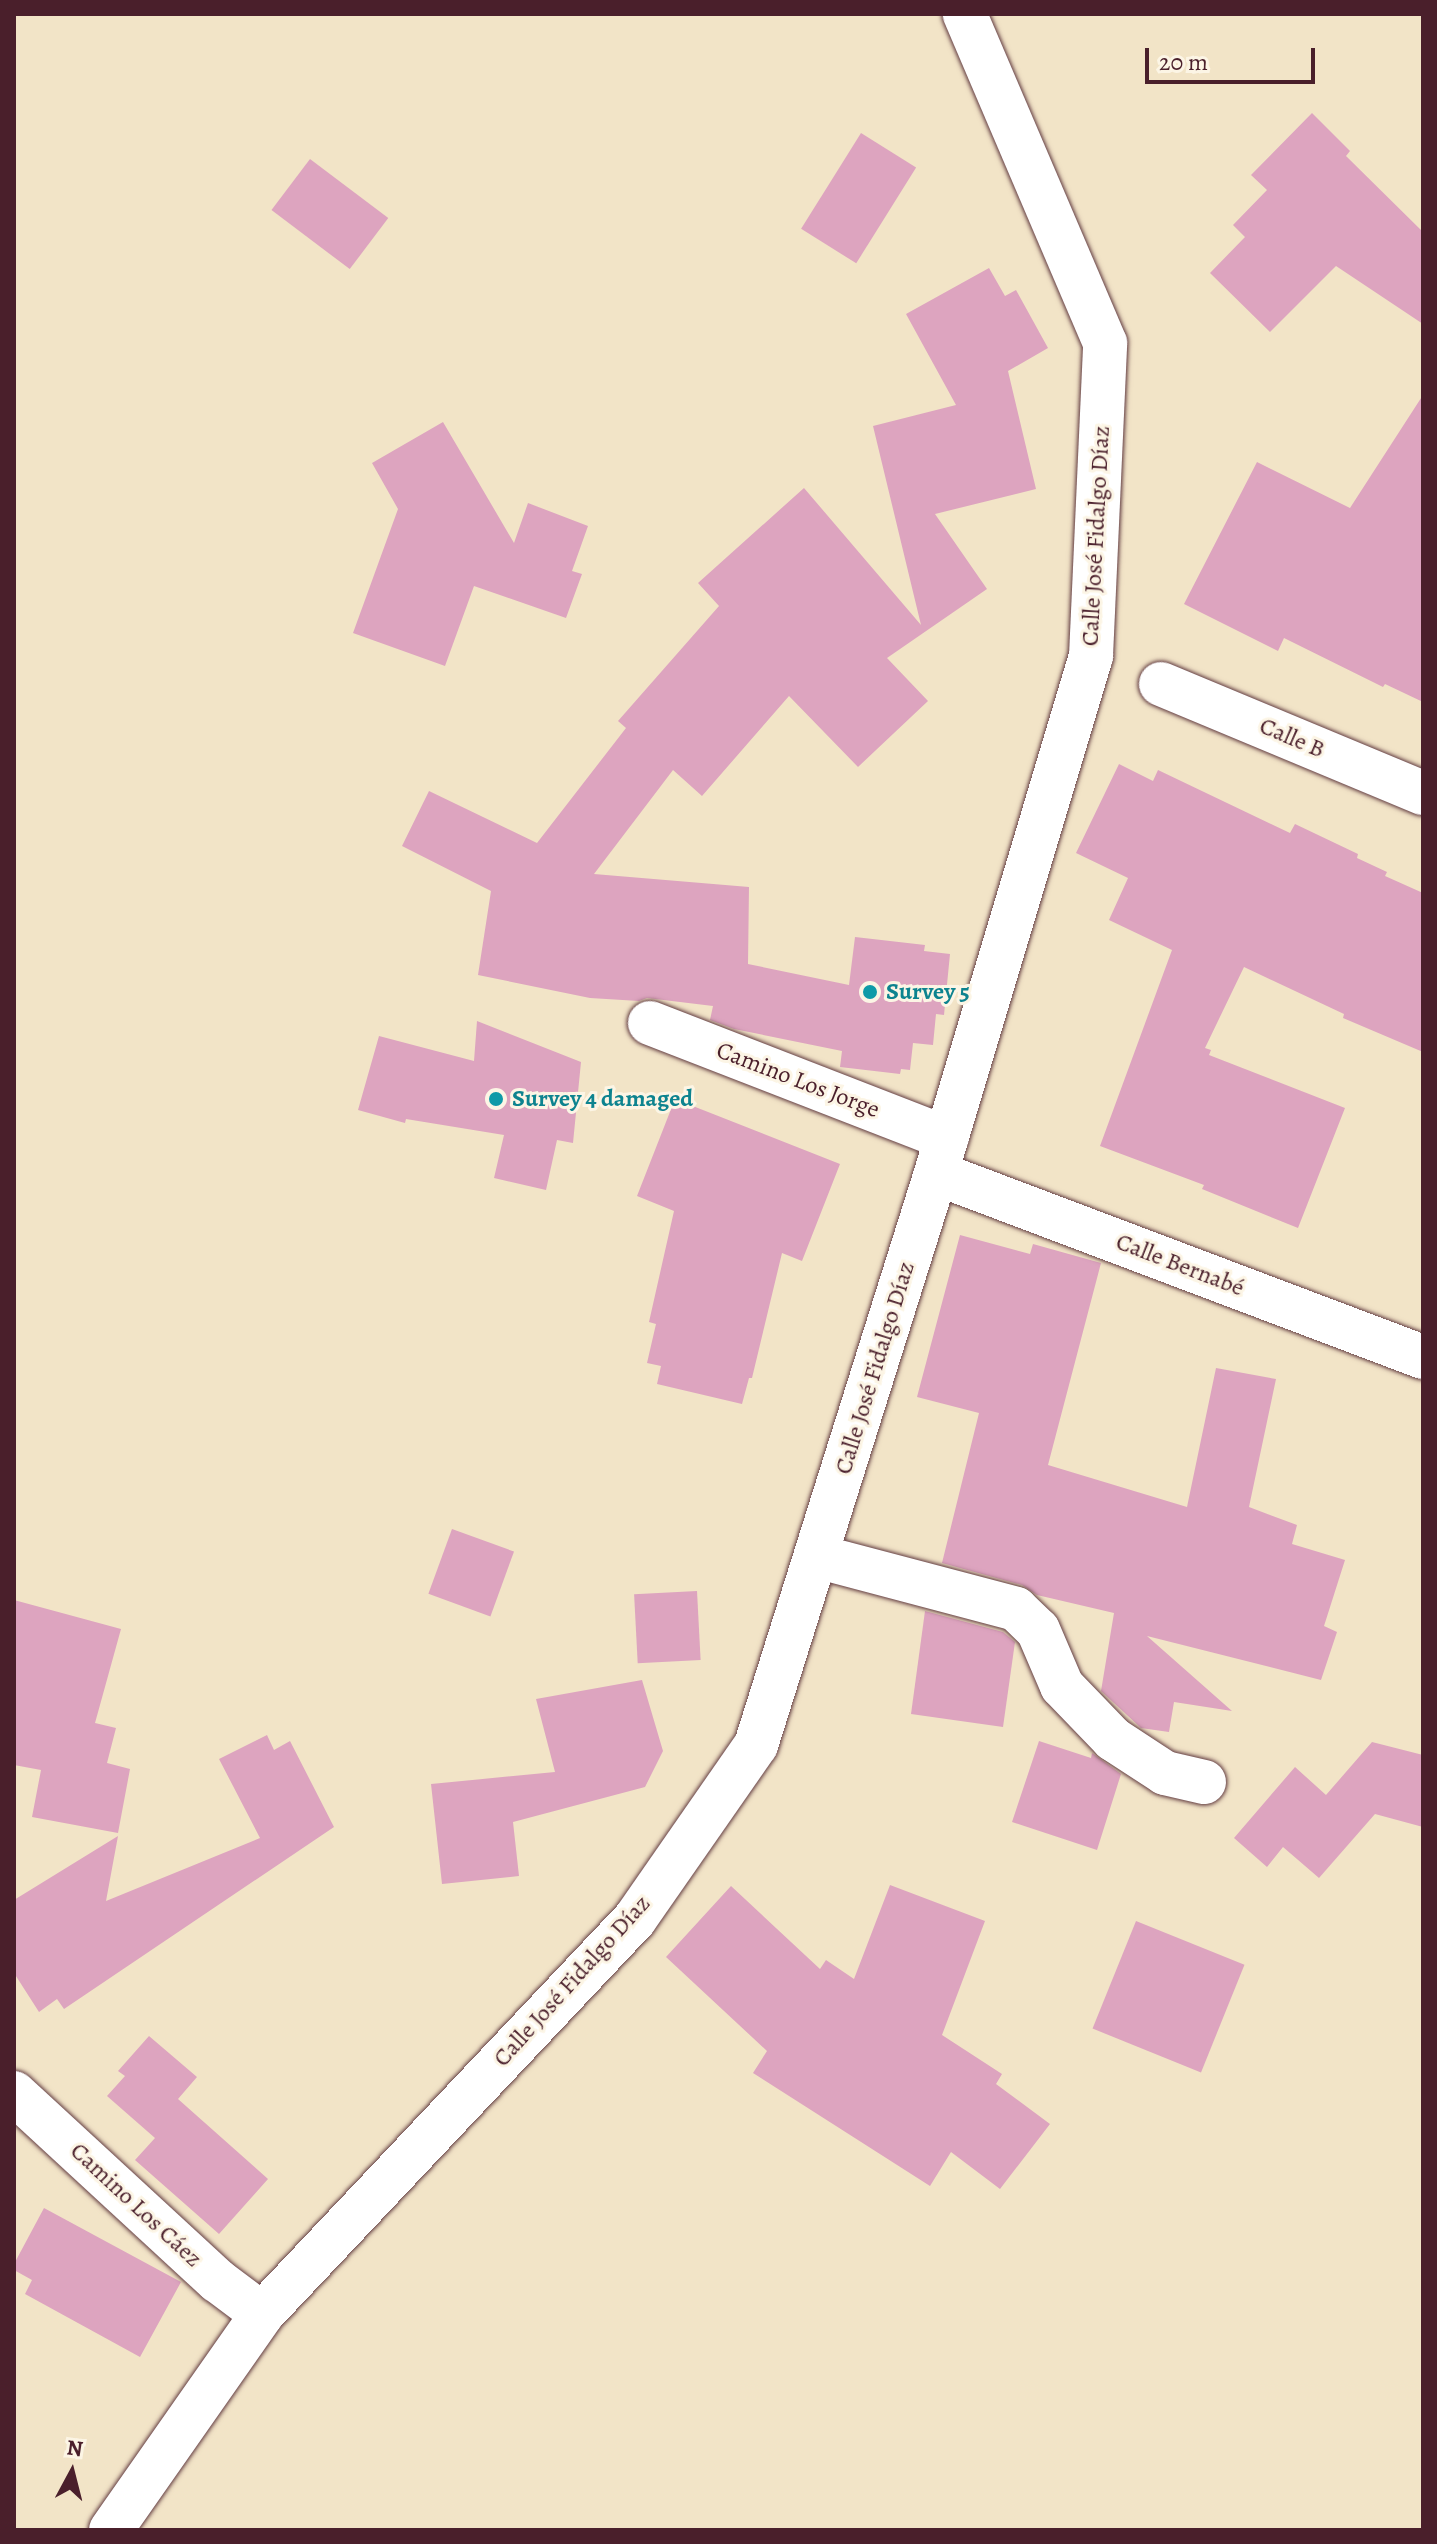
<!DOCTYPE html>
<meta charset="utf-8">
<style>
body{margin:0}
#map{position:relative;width:1437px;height:2544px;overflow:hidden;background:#f2e4c7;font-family:Alegreya,serif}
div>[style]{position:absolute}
.building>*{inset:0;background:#dda4bf;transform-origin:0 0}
.roads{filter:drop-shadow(0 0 2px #633d42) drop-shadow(0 0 2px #633d42)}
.minor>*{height:44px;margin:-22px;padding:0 22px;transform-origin:22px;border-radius:22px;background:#fff}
.dots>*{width:22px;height:22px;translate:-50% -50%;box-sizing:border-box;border:4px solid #fcf5e5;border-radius:50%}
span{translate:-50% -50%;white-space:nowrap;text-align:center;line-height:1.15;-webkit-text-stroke:6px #fcf5e5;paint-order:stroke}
.street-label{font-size:24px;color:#4a1f2b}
.culture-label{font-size:24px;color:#0d838f;font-weight:700}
.left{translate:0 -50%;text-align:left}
.frame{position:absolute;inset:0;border:16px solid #4a1f2b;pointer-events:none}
.north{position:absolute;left:32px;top:2432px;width:80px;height:80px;-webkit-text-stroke:6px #fcf5e5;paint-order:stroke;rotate:7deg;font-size:22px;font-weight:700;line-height:32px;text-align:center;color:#4a1f2b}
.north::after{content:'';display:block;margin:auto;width:28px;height:36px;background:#4a1f2b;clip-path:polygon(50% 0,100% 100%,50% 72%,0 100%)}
.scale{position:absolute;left:1145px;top:48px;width:170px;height:36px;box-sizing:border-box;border:4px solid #4a1f2b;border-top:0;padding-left:10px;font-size:24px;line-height:28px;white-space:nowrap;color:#4a1f2b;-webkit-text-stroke:6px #fcf5e5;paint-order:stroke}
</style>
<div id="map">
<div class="building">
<i style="clip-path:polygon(1312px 113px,1350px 151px,1346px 156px,1423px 232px,1423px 324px,1336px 266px,1270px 332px,1210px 273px,1245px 237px,1233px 225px,1267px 190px,1251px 175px)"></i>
<i style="left:861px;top:133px;width:65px;height:113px;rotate:32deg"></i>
<i style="left:310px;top:159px;width:98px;height:64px;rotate:37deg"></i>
<i style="clip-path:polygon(989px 268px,1005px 296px,1016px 290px,1048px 348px,1008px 371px,1036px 489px,935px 514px,987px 589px,887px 658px,928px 701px,858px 767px,789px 696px,702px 796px,673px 770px,594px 874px,749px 887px,748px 964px,849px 985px,855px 937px,925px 945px,924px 951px,950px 954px,944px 1015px,936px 1014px,933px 1045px,913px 1043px,910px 1070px,901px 1069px,900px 1074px,840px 1067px,842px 1051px,734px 1029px,710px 1020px,713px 1006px,647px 998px,639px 1001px,590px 998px,478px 975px,491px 891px,402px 846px,429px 791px,537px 843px,626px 728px,618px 721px,719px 606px,698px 583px,804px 488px,921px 625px,873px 426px,956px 405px,906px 314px)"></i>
<i style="clip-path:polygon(1423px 395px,1423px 702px,1385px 684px,1383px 687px,1284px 638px,1278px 651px,1184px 604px,1257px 462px,1350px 508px)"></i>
<i style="clip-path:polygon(443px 422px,514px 543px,528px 503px,588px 526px,572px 571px,582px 574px,566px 618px,474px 586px,445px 666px,353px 633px,398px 509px,372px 463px)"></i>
<i style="clip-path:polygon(1119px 764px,1153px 781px,1158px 770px,1290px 833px,1295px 824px,1358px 854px,1357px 858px,1387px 872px,1385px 876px,1423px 893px,1423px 1052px,1343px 1018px,1344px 1014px,1244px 967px,1205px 1048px,1211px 1050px,1209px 1055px,1345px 1108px,1298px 1228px,1202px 1189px,1204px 1185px,1100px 1146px,1172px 950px,1109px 920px,1128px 878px,1076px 853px)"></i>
<i style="clip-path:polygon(477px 1021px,581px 1062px,573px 1143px,557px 1140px,546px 1190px,494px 1178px,504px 1135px,406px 1119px,405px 1123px,358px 1110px,379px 1036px,474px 1061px)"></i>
<i style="clip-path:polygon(675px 1099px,840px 1164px,802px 1261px,782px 1253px,752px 1378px,749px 1378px,742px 1404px,657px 1384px,661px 1366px,647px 1363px,656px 1324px,649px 1322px,674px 1211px,637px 1196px)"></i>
<i style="clip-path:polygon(960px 1235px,1030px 1254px,1033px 1244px,1101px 1263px,1048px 1465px,1187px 1507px,1216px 1368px,1276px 1379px,1249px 1507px,1297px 1525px,1292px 1544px,1345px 1560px,1324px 1626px,1337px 1632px,1321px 1680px,1147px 1636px,1232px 1711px,1174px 1702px,1169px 1732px,1141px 1728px,1101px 1691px,1114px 1613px,1037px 1595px,1022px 1585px,942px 1563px,979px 1413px,917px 1397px)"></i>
<i style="left:452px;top:1529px;width:66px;height:69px;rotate:20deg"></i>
<i style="left:697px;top:1591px;width:69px;height:63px;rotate:87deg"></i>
<i style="clip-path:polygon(14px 1600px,121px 1629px,95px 1723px,116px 1728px,107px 1763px,130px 1769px,118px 1833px,32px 1817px,41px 1770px,14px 1765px)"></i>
<i style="clip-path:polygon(925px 1611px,1003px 1632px,1015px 1642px,1003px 1727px,911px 1714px)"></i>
<i style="clip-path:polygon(642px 1680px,663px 1751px,645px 1787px,513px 1822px,519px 1876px,442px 1884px,431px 1784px,555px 1772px,536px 1699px)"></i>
<i style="clip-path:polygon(267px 1735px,274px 1750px,290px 1741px,334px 1827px,64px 2009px,57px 1999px,39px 2012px,14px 1973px,14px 1900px,118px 1836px,106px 1901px,260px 1838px,219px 1759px)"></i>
<i style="clip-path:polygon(1039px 1741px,1091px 1758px,1092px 1753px,1121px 1774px,1097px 1850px,1012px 1822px)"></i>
<i style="clip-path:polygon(1372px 1742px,1423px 1755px,1423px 1827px,1375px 1814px,1319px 1878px,1283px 1847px,1267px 1867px,1234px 1838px,1295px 1767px,1326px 1795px)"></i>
<i style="clip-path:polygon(890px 1885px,985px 1921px,942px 2035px,1002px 2074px,996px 2084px,1050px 2124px,1000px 2189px,951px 2152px,930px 2186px,753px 2073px,767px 2051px,666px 1957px,731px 1886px,820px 1969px,826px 1960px,854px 1979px)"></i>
<i style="left:1136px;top:1921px;width:117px;height:116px;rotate:22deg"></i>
<i style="clip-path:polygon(149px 2036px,197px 2077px,178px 2099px,268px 2179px,219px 2234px,135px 2160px,155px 2138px,107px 2096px,125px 2076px,118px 2071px)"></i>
<i style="clip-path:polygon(44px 2208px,181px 2282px,140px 2357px,25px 2294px,32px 2280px,14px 2270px,14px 2264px)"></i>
</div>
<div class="roads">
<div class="minor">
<i style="left:1161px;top:684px;width:284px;rotate:22.6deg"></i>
<i style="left:650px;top:1023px;width:318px;rotate:21.2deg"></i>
<i style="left:936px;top:1173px;width:521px;rotate:20.7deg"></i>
<i style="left:816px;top:1556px;width:207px;rotate:14.8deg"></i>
<i style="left:1016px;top:1609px;width:30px;rotate:44deg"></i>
<i style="left:1038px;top:1630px;width:61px;rotate:66.8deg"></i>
<i style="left:1062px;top:1686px;width:74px;rotate:46.1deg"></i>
<i style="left:1113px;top:1739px;width:62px;rotate:33.2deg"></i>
<i style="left:1165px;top:1773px;width:40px;rotate:13deg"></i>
<i style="left:14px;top:2093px;width:277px;rotate:42.7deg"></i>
<i style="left:218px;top:2281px;width:55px;rotate:36.9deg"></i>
<i style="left:111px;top:2530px;width:264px;rotate:-55deg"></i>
<i style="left:262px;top:2314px;width:543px;rotate:-46.64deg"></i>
<i style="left:635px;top:1919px;width:212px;rotate:-55.2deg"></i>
<i style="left:756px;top:1745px;width:600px;rotate:-72.53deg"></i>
<i style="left:936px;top:1173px;width:540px;rotate:-73.31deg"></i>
<i style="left:1091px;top:656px;width:313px;rotate:-87.4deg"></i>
<i style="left:1105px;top:343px;width:358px;rotate:-113.1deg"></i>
</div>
</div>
<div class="dots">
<i style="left:870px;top:992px;background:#0f9aa8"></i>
<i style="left:496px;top:1099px;background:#0f9aa8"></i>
</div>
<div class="street-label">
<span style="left:1096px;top:536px;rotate:-87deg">Calle José Fidalgo Díaz</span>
<span style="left:1292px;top:738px;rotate:23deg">Calle B</span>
<span style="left:798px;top:1080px;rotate:21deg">Camino Los Jorge</span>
<span style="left:1180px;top:1265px;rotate:21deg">Calle Bernabé</span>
<span style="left:875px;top:1368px;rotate:-73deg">Calle José Fidalgo Díaz</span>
<span style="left:572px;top:1981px;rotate:-48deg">Calle José Fidalgo Díaz</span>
<span style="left:136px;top:2205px;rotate:43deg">Camino Los Cáez</span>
</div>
<div class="culture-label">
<span class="left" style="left:886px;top:992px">Survey 5</span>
<span class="left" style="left:512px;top:1099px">Survey 4 damaged</span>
</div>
<div class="frame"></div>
<div class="north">N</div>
<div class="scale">20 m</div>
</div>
